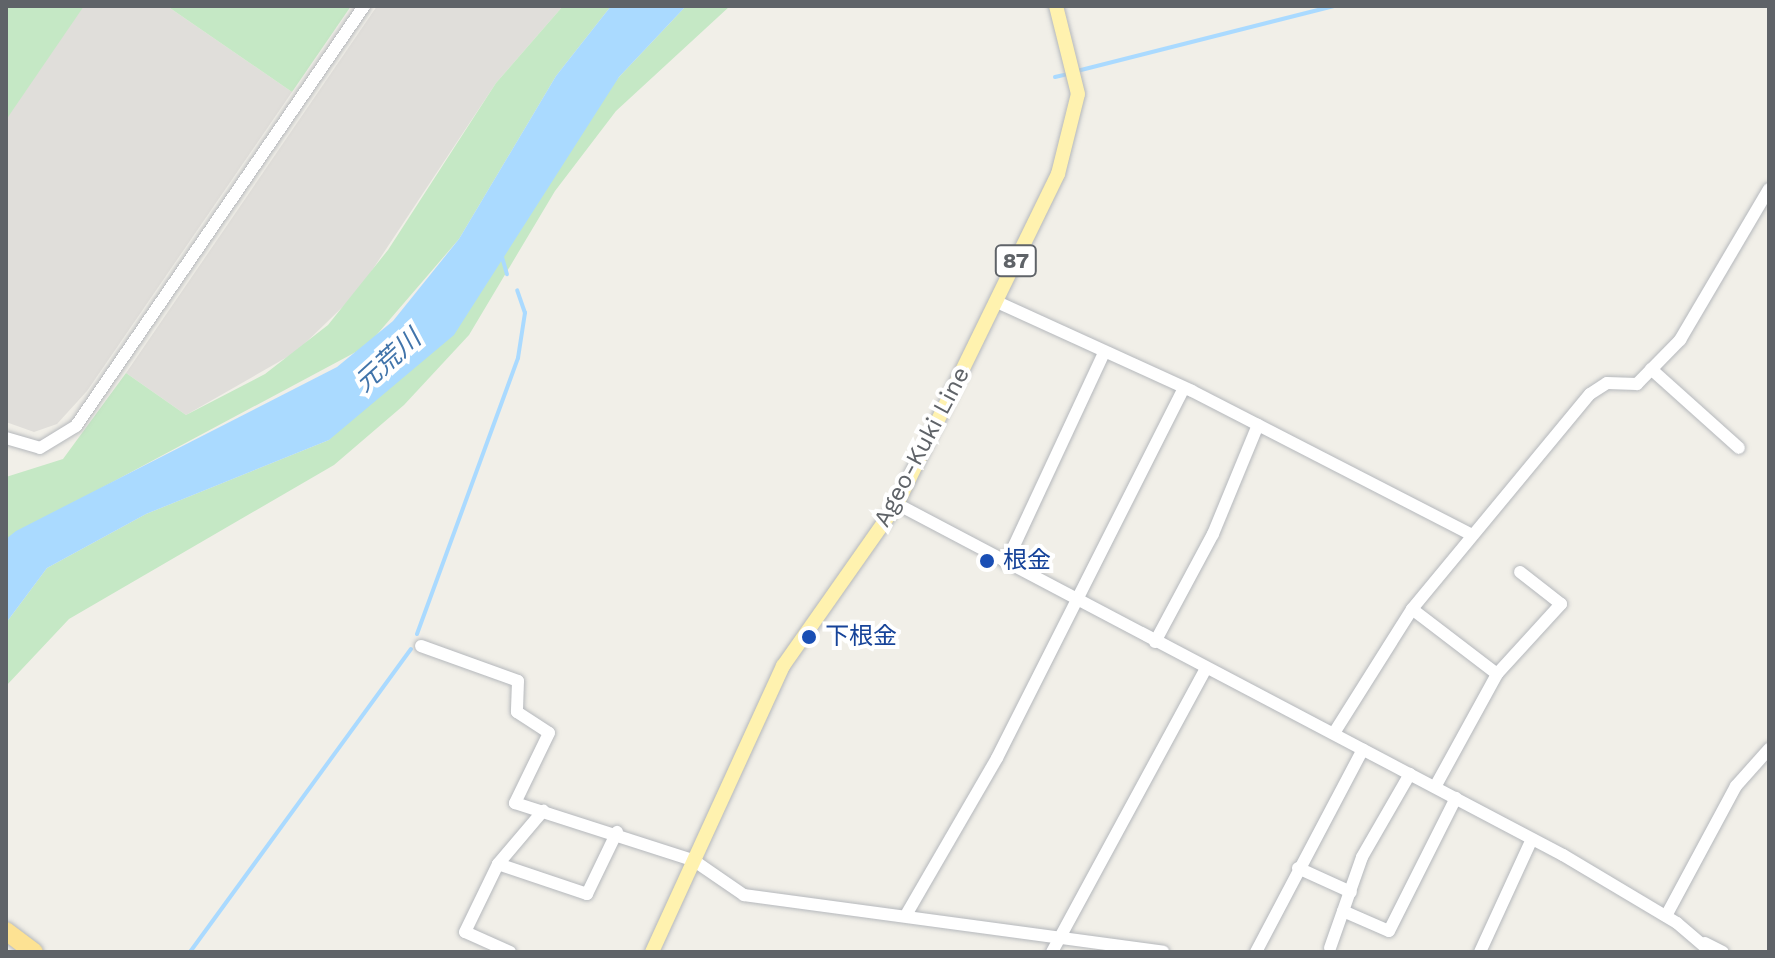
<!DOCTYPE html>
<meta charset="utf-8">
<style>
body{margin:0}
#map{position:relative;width:1775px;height:958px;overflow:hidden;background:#f1efe8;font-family:"Work Sans","Noto Sans JP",sans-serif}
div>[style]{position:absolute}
.industrial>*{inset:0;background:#e0deda}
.green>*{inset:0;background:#c5e8c5}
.water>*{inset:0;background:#aadaff}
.stream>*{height:4px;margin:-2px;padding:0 2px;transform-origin:2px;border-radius:2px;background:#aadaff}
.roads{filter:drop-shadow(0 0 2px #b5b8bc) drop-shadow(0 0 2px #b5b8bc)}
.minor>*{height:12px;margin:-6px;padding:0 6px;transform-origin:6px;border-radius:6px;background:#fff}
.major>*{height:14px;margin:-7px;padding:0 7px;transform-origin:7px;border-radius:7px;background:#fff2af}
.highway>*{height:18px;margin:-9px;padding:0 9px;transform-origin:9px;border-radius:9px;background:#fde293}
.dots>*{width:22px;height:22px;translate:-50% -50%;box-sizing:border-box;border:4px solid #fff;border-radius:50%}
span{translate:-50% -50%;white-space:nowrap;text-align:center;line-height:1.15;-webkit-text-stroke:8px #fff;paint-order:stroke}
.shield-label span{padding:2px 6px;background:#fff;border:2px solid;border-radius:6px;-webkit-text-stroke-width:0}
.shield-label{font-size:22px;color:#5f6368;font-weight:700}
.street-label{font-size:24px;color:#5f6368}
.transit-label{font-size:24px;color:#164399}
.left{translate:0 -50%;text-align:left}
.water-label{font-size:26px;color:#4174aa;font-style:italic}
.frame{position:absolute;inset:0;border:8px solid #5f6368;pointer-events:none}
</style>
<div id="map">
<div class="industrial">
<i style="clip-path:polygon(34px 6px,167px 6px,292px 92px,87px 391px,57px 424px,34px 432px,6px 422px,6px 46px)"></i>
<i style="clip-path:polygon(377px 6px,563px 6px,496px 83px,357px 293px,296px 352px,186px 415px,126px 373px)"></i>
</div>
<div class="green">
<i style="clip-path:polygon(6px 6px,84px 6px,6px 120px)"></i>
<i style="clip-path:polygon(167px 6px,351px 6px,292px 92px)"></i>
<i style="clip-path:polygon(563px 6px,611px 6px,556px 76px,459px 239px,367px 346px,6px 539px,6px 477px,63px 459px,126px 373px,186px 415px,265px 374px,328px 325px,388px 250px,496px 83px)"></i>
<i style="clip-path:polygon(686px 6px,730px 6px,616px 111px,555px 191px,469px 335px,404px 405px,334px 465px,69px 619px,6px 686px,6px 623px,47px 568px,146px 514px,329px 440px,619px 77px)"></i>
</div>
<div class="water">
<i style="clip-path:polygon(611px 6px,686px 6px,619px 77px,454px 335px,329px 440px,146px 514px,47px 568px,6px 623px,6px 539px,16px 531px,337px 367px,393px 321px,459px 239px,556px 76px)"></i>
</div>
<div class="stream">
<i style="left:1077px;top:71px;width:265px;rotate:-14.2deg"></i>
<i style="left:1055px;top:77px;width:13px;rotate:-13deg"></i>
<i style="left:502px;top:257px;width:18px;rotate:74deg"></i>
<i style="left:417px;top:634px;width:294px;rotate:-69.9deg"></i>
<i style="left:518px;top:358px;width:46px;rotate:-81.2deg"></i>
<i style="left:525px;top:313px;width:24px;rotate:-109deg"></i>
<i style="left:190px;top:952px;width:375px;rotate:-53.9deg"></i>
</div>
<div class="roads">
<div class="minor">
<i style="left:997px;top:302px;width:214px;rotate:24.5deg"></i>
<i style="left:1192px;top:391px;width:313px;rotate:27.2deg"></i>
<i style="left:1651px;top:369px;width:118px;rotate:41.9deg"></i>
<i style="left:6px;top:438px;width:35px;rotate:16deg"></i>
<i style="left:40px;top:448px;width:42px;rotate:-31.4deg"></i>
<i style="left:76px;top:426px;width:509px;rotate:-55.56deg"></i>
<i style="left:897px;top:504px;width:753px;rotate:27.79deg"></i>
<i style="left:1563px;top:855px;width:133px;rotate:30.8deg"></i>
<i style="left:1677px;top:923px;width:45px;rotate:40.5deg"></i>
<i style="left:1006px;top:563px;width:232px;rotate:-65deg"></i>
<i style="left:1412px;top:609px;width:107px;rotate:37.4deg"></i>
<i style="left:1497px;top:674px;width:95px;rotate:-47.6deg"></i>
<i style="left:1561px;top:604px;width:52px;rotate:-142deg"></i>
<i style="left:1155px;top:642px;width:123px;rotate:-61.8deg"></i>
<i style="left:1213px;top:534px;width:118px;rotate:-67.6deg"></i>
<i style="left:421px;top:646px;width:103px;rotate:19.8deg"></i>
<i style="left:518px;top:681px;width:31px;rotate:92deg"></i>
<i style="left:517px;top:712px;width:38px;rotate:33deg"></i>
<i style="left:549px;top:733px;width:78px;rotate:115.9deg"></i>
<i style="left:515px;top:803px;width:187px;rotate:17.8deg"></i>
<i style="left:693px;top:860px;width:62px;rotate:34.5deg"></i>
<i style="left:744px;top:895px;width:423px;rotate:7.7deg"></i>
<i style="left:1334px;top:733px;width:146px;rotate:-57.8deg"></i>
<i style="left:1412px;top:609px;width:279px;rotate:-50.4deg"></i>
<i style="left:1590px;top:394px;width:20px;rotate:-33deg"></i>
<i style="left:1607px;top:383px;width:30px;rotate:2deg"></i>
<i style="left:1637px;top:384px;width:62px;rotate:-45.7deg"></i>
<i style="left:1680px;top:340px;width:175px;rotate:-59.5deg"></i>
<i style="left:1435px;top:787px;width:129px;rotate:-61.2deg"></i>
<i style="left:498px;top:864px;width:70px;rotate:-49.7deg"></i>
<i style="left:1298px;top:868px;width:58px;rotate:24.4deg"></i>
<i style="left:1343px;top:911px;width:50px;rotate:23.5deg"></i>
<i style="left:1389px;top:931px;width:149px;rotate:-63.3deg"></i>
<i style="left:906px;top:915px;width:181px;rotate:-59.9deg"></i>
<i style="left:997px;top:758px;width:411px;rotate:-63.2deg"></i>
<i style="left:1666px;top:916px;width:148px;rotate:-61.7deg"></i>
<i style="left:1736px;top:786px;width:50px;rotate:-48.3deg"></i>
<i style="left:1705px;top:943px;width:20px;rotate:27deg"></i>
<i style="left:1330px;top:948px;width:96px;rotate:-70.6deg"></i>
<i style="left:1362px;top:857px;width:96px;rotate:-60deg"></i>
<i style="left:510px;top:952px;width:49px;rotate:-156deg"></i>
<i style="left:465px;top:932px;width:76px;rotate:-64.1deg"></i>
<i style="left:498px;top:864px;width:94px;rotate:18.6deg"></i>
<i style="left:587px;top:894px;width:69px;rotate:-64.2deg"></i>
<i style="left:1052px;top:952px;width:323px;rotate:-61.5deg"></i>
<i style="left:1256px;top:952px;width:229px;rotate:-62.2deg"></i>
<i style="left:1480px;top:952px;width:124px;rotate:-65.3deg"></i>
</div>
<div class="major">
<i style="left:652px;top:952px;width:315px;rotate:-65.4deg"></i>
<i style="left:783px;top:666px;width:198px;rotate:-54.9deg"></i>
<i style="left:897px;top:504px;width:367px;rotate:-64deg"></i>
<i style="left:1058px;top:174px;width:82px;rotate:-76deg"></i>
<i style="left:1078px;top:94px;width:91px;rotate:-104deg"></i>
</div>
<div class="highway">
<i style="left:6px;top:931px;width:35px;rotate:37deg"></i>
</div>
</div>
<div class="dots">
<i style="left:987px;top:561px;background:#1a4fb4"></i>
<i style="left:809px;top:637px;background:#1a4fb4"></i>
</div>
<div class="shield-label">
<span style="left:1016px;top:261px">87</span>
</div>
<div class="street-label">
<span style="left:922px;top:447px;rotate:-62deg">Ageo-Kuki Line</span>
</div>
<div class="transit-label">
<span class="left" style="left:1003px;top:561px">根金</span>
<span class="left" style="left:825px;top:637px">下根金</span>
</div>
<div class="water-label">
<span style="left:388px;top:361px;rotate:-42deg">元荒川</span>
</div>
<div class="frame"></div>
</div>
